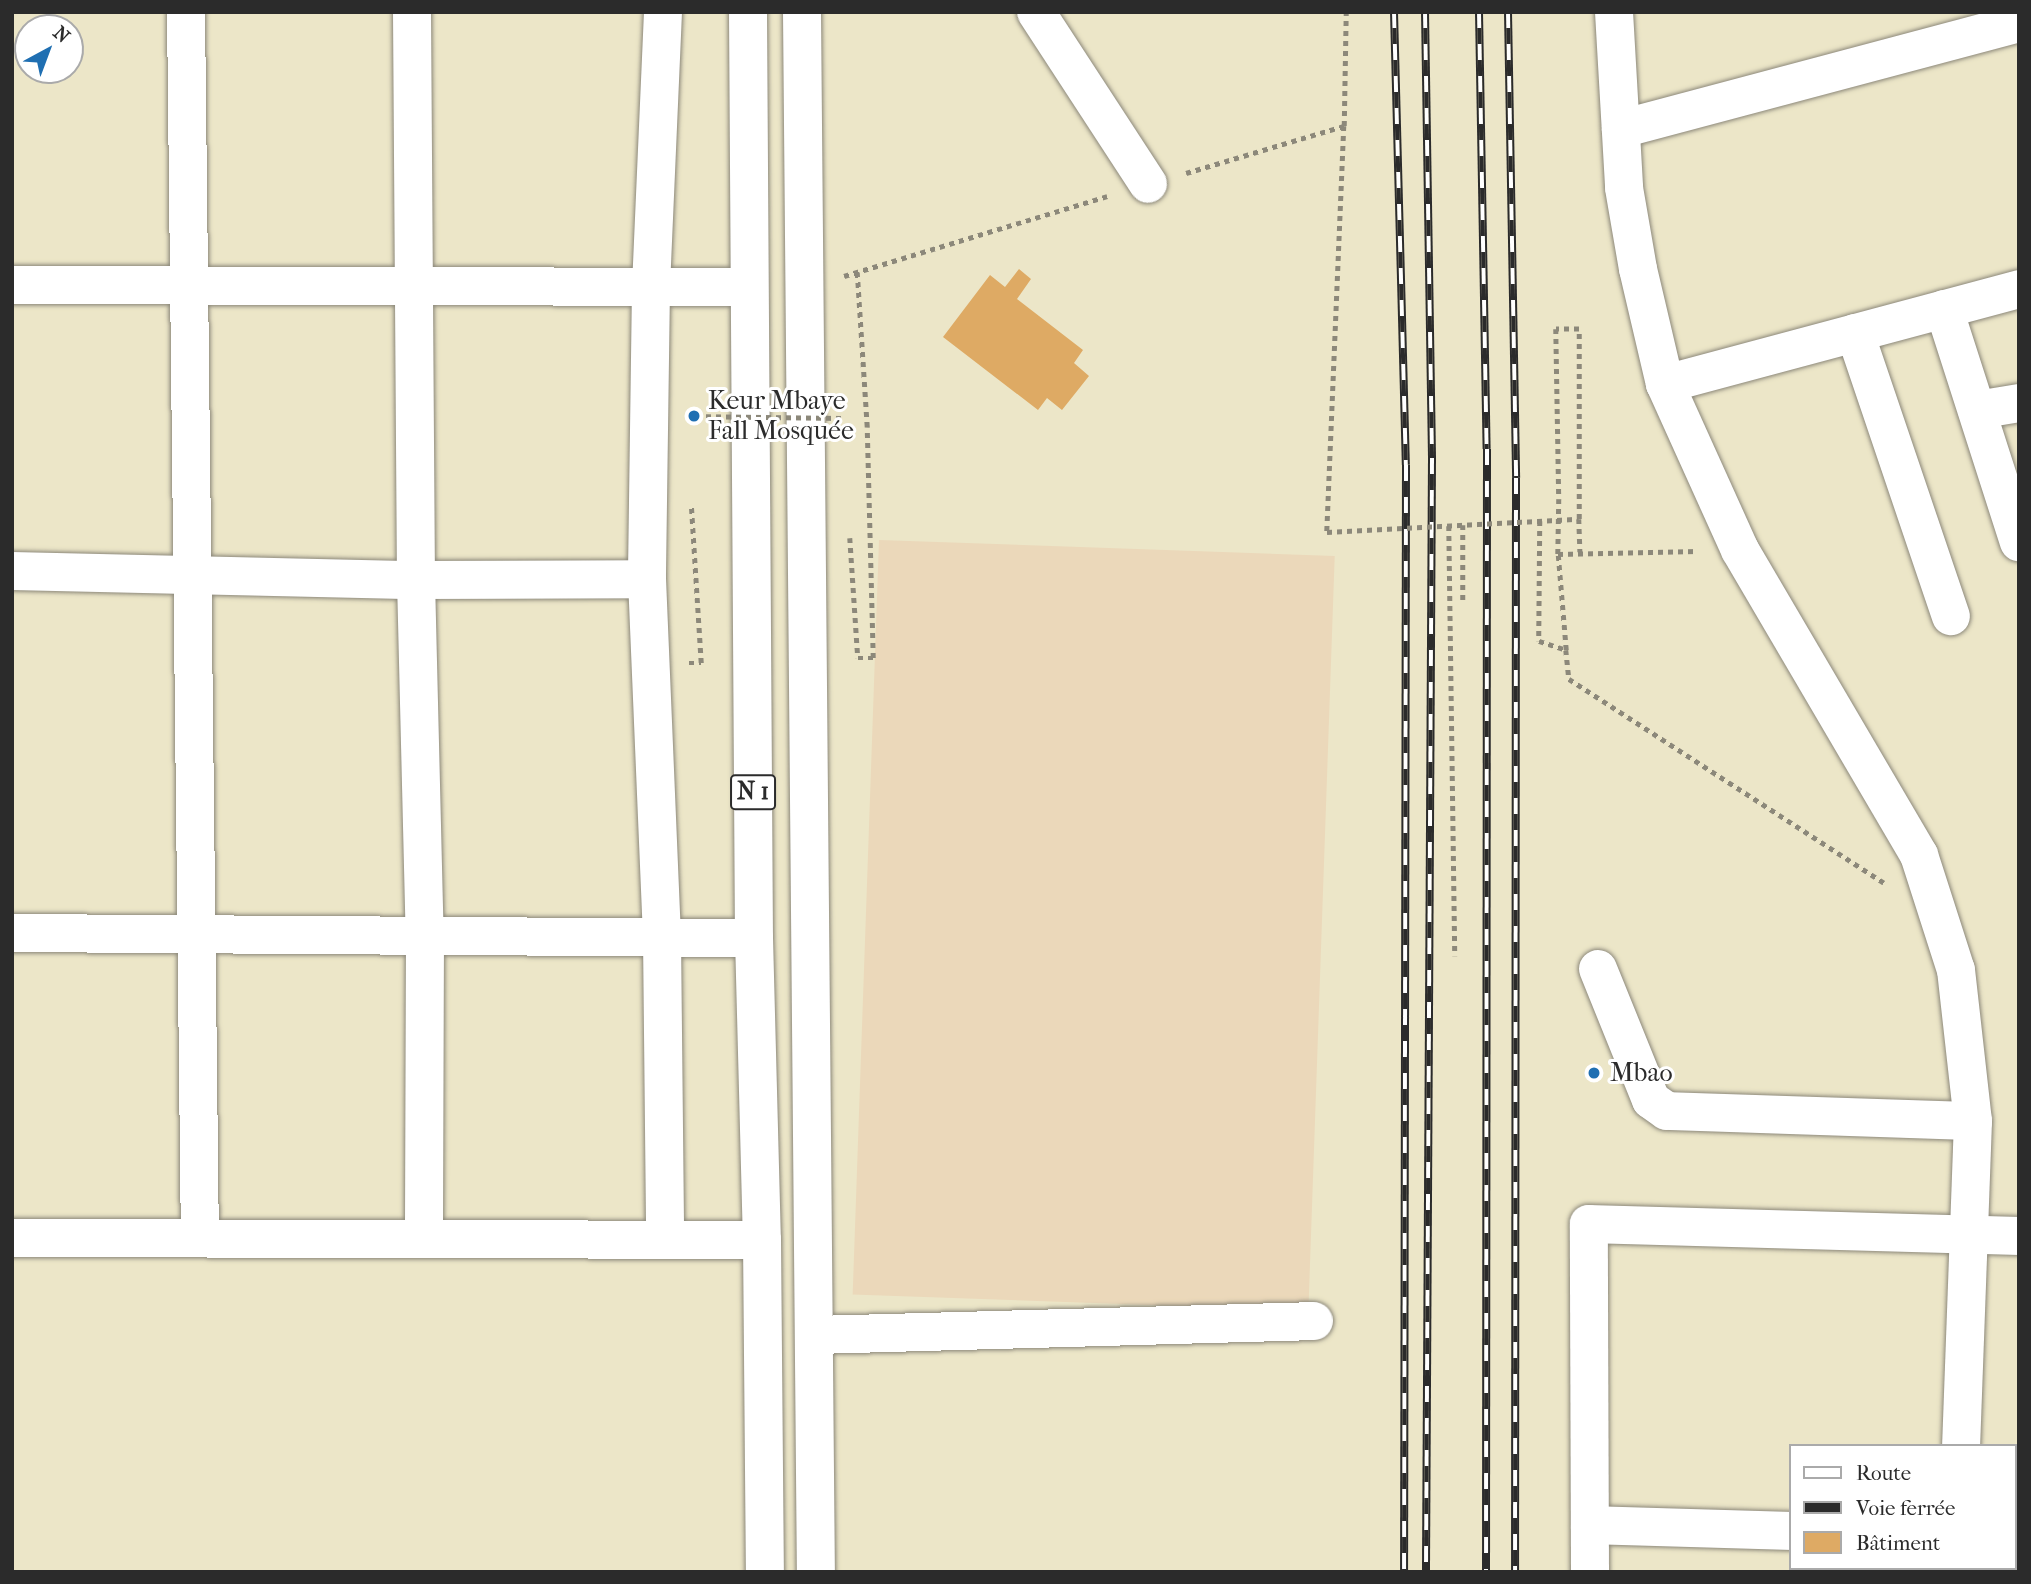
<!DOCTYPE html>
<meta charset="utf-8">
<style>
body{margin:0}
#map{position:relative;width:2031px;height:1584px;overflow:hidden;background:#ece6c8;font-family:"IM FELL French Canon",serif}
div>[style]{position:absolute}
.built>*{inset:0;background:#ebd8ba;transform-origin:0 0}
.building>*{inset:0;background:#deaa64}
.path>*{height:4.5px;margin-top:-2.25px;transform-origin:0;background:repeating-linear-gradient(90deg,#8c887a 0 5px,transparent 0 10px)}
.roads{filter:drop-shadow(0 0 2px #8c887a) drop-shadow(0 0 2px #8c887a)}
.minor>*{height:38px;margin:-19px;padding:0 19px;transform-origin:19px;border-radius:19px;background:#fff}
.highway>*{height:38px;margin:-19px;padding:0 19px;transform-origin:19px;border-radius:19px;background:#fff}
.rail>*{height:8px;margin-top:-4px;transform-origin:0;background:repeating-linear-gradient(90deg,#fff 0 16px,#2b2b2b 0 32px);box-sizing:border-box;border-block:2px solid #2b2b2b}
.path-bridge>*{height:4.5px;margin-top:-2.25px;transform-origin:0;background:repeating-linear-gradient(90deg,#8c887a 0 5px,transparent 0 10px)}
.dots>*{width:19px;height:19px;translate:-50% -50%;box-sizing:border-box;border:4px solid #fff;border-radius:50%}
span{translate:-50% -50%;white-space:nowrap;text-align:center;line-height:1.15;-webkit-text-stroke:6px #fff;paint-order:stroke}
.shield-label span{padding:2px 5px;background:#fff;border:2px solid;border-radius:5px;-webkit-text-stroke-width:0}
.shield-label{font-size:24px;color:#2b2b2b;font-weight:700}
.poi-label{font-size:26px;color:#2b2b2b}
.left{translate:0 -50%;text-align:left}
.frame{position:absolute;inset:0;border:14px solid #2b2b2b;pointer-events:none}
.legend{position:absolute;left:1789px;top:1444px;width:228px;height:126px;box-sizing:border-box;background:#fff;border:2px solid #aaa;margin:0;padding:9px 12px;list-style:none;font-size:21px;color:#2b2b2b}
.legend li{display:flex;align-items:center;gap:14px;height:35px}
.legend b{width:35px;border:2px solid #aaa}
.north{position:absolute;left:14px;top:14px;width:70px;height:70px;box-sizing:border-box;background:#fff;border:2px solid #aaa;border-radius:50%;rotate:41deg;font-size:19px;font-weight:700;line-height:28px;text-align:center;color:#2b2b2b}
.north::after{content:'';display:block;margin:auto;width:24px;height:32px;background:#1f6fb2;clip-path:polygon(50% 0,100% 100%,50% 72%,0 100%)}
</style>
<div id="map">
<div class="built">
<i style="left:879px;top:540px;width:456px;height:755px;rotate:2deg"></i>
</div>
<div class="building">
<i style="clip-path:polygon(1019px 269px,1031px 279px,1017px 299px,1083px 350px,1074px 363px,1089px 376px,1062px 410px,1047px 398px,1038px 410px,943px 337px,990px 275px,1005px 287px)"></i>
</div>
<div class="path">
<i style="left:1186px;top:173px;width:165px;rotate:-16.6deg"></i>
<i style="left:1344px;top:126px;width:114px;rotate:-89deg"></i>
<i style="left:844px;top:276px;width:275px;rotate:-16.9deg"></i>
<i style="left:1559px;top:499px;width:55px;rotate:91deg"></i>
<i style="left:1558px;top:554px;width:140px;rotate:-1.2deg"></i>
<i style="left:1579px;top:519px;width:33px;rotate:88deg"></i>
<i style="left:1540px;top:521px;width:120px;rotate:90.5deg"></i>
<i style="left:1539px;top:641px;width:28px;rotate:18deg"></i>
<i style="left:1566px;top:650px;width:96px;rotate:-94.8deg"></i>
<i style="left:1463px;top:525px;width:77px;rotate:90deg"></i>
<i style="left:1449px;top:526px;width:430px;rotate:89.2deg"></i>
<i style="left:850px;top:538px;width:120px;rotate:86.2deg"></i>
<i style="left:858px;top:658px;width:15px"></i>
<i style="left:873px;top:658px;width:231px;rotate:-91.5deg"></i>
<i style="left:867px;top:427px;width:155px;rotate:-93.7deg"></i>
<i style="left:1566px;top:650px;width:29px;rotate:84deg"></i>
<i style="left:1569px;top:679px;width:375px;rotate:32.9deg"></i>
<i style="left:689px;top:663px;width:12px"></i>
<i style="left:701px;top:663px;width:158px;rotate:-93.6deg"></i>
</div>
<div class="roads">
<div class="minor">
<i style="left:186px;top:12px;width:1226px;rotate:89.35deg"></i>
<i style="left:412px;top:12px;width:568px;rotate:89.6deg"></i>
<i style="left:416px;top:580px;width:356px;rotate:88.6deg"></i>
<i style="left:425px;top:936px;width:303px;rotate:90.2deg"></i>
<i style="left:663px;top:12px;width:275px;rotate:92.5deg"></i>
<i style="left:651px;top:287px;width:292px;rotate:90.8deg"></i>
<i style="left:647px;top:579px;width:358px;rotate:87.6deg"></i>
<i style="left:662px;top:937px;width:303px;rotate:89.4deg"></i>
<i style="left:1036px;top:12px;width:205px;rotate:56.9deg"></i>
<i style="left:1614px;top:12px;width:176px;rotate:86.7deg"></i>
<i style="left:1624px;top:188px;width:82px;rotate:80.2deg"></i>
<i style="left:1638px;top:269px;width:118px;rotate:76.8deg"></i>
<i style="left:1665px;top:384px;width:182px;rotate:65.7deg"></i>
<i style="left:1740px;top:550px;width:354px;rotate:59.6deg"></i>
<i style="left:1919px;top:855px;width:121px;rotate:72.2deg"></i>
<i style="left:1956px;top:970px;width:152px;rotate:83.6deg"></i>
<i style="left:1973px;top:1121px;width:325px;rotate:92.1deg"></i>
<i style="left:1621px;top:129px;width:412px;rotate:-14.9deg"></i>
<i style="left:12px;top:285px;width:737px;rotate:0.16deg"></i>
<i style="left:1944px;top:309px;width:245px;rotate:72.2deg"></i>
<i style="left:1855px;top:333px;width:299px;rotate:71.3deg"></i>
<i style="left:1665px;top:384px;width:367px;rotate:-15deg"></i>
<i style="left:1977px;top:410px;width:43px;rotate:-9.5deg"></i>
<i style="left:12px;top:571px;width:404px;rotate:1.3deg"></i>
<i style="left:416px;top:580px;width:231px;rotate:-0.2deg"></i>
<i style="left:12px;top:933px;width:742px;rotate:0.39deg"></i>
<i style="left:1598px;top:969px;width:141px;rotate:68deg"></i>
<i style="left:1651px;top:1100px;width:19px;rotate:35deg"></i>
<i style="left:1667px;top:1111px;width:306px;rotate:1.9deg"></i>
<i style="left:12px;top:1238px;width:750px;rotate:0.15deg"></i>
<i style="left:816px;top:1335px;width:498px;rotate:-1.6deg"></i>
<i style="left:2015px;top:1513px;width:4px"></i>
<i style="left:1590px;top:1525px;width:201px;rotate:1.7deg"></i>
<i style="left:1590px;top:1572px;width:348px;rotate:-90.2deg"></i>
<i style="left:1589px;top:1224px;width:430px;rotate:1.6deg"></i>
<i style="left:1955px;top:1572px;width:4px;rotate:-76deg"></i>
</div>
<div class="highway">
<i style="left:748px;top:12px;width:926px;rotate:89.63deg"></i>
<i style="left:754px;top:938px;width:302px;rotate:88.5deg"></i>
<i style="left:762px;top:1240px;width:332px;rotate:89.5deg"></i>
<i style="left:802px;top:12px;width:1560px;rotate:89.49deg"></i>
</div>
</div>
<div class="rail">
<i style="left:1394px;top:12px;width:453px;rotate:88.5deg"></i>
<i style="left:1406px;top:465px;width:1107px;rotate:90.1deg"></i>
<i style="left:1425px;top:12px;width:446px;rotate:89.1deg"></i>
<i style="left:1432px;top:458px;width:1114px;rotate:90.31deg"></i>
<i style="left:1479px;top:12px;width:437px;rotate:89deg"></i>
<i style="left:1487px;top:449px;width:1123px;rotate:90.05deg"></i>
<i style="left:1508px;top:12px;width:466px;rotate:89deg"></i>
<i style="left:1516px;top:478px;width:1094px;rotate:90.05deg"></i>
</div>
<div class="path-bridge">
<i style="left:1344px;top:126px;width:406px;rotate:92.4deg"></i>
<i style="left:1327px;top:532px;width:252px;rotate:-3deg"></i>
<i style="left:1579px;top:519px;width:190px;rotate:-90deg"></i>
<i style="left:1579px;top:329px;width:23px;rotate:180deg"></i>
<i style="left:1556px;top:329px;width:170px;rotate:89deg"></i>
<i style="left:686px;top:416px;width:156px;rotate:0.7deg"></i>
</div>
<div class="dots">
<i style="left:694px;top:416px;background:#1f6fb2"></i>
<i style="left:1594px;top:1073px;background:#1f6fb2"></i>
</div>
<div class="shield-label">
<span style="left:753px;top:792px">N 1</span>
</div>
<div class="poi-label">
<span class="left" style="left:708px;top:416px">Keur Mbaye<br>Fall Mosquée</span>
<span class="left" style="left:1610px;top:1073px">Mbao</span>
</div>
<div class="frame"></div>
<ul class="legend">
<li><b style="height:9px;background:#fff"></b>Route</li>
<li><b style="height:9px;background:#2b2b2b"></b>Voie ferrée</li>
<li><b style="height:19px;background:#deaa64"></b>Bâtiment</li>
</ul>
<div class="north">N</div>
</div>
